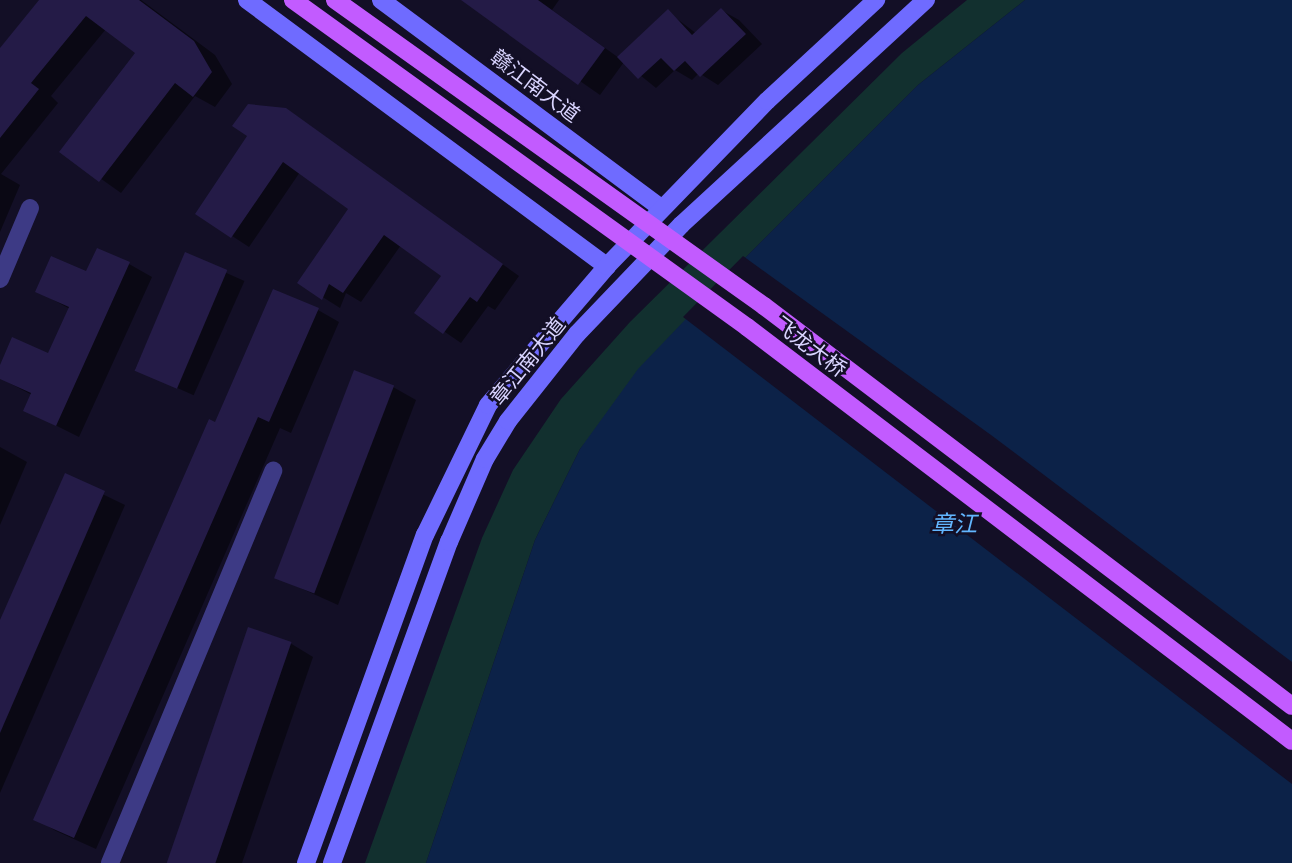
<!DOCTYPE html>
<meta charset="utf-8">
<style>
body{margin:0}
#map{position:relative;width:1292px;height:863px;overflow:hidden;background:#130f26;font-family:"Work Sans","Noto Sans SC",sans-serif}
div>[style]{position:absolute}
.green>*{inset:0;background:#12302f}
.water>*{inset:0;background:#0c2248}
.pier>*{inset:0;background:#130f26}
.shadow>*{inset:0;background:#0007;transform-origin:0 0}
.building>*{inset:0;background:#241b47;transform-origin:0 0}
.street>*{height:18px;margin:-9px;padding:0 9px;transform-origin:9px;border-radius:9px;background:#3d3a85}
.secondary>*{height:18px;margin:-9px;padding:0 9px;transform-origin:9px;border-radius:9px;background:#6f6bff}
.primary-bridge>*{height:18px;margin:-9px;padding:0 9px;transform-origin:9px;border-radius:9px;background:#c25bff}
span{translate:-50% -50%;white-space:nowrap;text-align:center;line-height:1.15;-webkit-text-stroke:5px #130f26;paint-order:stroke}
.street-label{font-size:21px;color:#d9d4ff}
.water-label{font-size:23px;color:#62b6ff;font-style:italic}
</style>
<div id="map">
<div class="green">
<i style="clip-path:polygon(967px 0,1025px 0,918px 85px,730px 273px,580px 449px,535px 540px,426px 863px,365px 863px,482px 538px,513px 470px,561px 399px,630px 322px,902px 53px)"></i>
</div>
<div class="water">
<i style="clip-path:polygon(1025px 0,1292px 0,1292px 863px,426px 863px,535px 540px,580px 449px,638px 369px,730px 273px,918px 85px)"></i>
</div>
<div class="pier">
<i style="clip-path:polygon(743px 256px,991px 435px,1292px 662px,1292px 784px,683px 317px)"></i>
</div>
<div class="shadow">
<i style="clip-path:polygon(41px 0,141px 0,215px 55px,232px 84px,215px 107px,195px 96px,121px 193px,62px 151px,138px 53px,106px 29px,51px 96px,58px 103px,1px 174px,20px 185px,0 232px,0 51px)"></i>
<i style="clip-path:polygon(464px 0,559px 0,552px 10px,619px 58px,668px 12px,697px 34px,721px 10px,739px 20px,762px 44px,718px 85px,699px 73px,692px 80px,675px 70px,656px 88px,624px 62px,600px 95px)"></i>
<i style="clip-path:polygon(285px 110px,519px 276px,495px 310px,488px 306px,461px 343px,416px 312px,443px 275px,401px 245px,361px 302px,346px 293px,340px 308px,299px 282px,351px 209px,300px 172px,249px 247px,197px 213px)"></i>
<i style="left:186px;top:255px;width:64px;height:125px;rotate:24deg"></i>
<i style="clip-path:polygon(129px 264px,152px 277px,79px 437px,25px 410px,32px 395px,0 378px,0 369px,49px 355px,70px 309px,37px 291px)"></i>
<i style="clip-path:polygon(318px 310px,339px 322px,291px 433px,280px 428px,96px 849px,56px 831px,35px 819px,216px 424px)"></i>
<i style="clip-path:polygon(393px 387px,416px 400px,338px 605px,278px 578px)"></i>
<i style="clip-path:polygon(0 447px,27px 462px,0 525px)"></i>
<i style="clip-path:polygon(65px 476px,125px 505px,0 793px,0 625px)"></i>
<i style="clip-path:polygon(290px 643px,313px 657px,242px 863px,168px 863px)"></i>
</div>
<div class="building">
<i style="clip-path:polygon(39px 0,139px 0,194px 41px,212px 72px,193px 97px,175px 83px,99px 182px,59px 152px,135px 53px,86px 16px,31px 83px,39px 89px,0 138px,0 48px)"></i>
<i style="clip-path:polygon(461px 0,538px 0,605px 48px,578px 85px)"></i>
<i style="clip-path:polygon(721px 8px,746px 34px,700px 77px,685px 61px,674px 71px,661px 58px,638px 79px,617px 57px,668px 9px,692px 35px)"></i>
<i style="clip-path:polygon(248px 104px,286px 108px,503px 264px,477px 302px,470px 297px,443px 334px,414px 313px,441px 276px,384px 235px,343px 293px,329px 284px,322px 300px,297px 283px,348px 209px,283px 162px,231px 238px,195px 214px,247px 136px,232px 126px)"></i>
<i style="clip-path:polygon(97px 248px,130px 262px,56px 426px,23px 411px,31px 393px,0 379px,0 365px,12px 337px,48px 353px,69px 307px,35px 292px,51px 256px,86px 271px)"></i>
<i style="left:185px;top:252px;width:46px;height:129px;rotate:23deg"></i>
<i style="clip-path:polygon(273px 289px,319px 308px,269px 422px,258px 417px,74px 838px,33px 820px,209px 419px,215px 422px)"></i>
<i style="left:354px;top:370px;width:43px;height:223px;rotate:21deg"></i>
<i style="clip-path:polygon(65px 473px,105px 491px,0 733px,0 620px)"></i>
<i style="left:248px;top:627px;width:46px;height:250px;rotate:19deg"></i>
</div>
<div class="street">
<i style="left:0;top:279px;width:77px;rotate:-67.1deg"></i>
<i style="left:110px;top:863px;width:425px;rotate:-67.4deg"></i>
</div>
<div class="secondary">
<i style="left:247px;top:0;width:448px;rotate:36.5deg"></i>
<i style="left:381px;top:0;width:350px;rotate:36.6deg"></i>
<i style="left:306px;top:863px;width:349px;rotate:-70.1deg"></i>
<i style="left:425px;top:535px;width:144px;rotate:-64.1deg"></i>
<i style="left:488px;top:405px;width:183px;rotate:-49.4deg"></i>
<i style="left:607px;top:266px;width:230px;rotate:-45.9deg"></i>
<i style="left:767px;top:101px;width:149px;rotate:-42.8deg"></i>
<i style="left:332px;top:863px;width:342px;rotate:-70deg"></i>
<i style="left:449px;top:542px;width:90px;rotate:-66.6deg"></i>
<i style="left:485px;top:459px;width:44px;rotate:-58.8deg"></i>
<i style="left:508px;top:421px;width:111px;rotate:-51.6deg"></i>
<i style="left:577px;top:334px;width:151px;rotate:-46.3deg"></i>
<i style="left:681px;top:225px;width:333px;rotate:-42.6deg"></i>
</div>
<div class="primary-bridge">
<i style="left:293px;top:0;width:560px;rotate:35.76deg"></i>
<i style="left:747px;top:327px;width:684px;rotate:37.22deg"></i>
<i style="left:335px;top:0;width:527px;rotate:35.5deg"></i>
<i style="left:764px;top:306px;width:662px;rotate:37.15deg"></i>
</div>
<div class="street-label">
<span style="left:535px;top:86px;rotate:37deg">赣江南大道</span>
<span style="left:810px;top:347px;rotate:37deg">飞龙大桥</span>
<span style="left:528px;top:361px;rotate:-51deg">章江南大道</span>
</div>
<div class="water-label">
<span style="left:954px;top:525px">章江</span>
</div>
</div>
